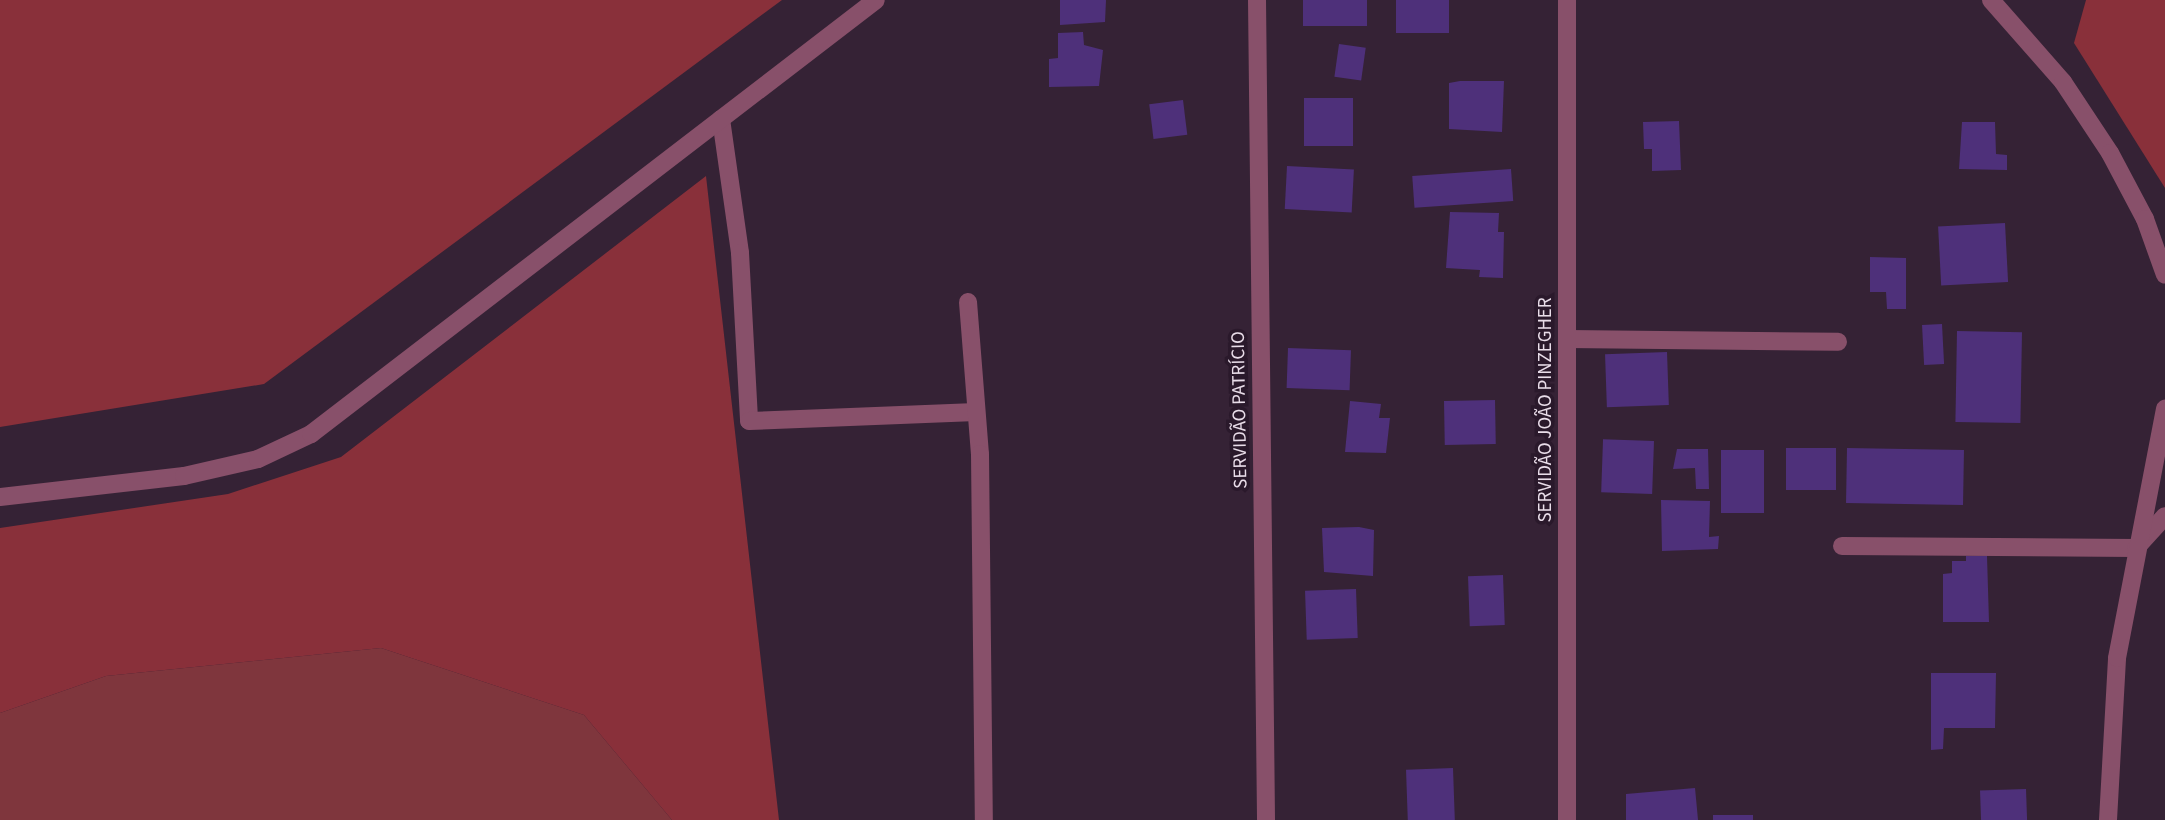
<!DOCTYPE html>
<meta charset="utf-8">
<style>
body{margin:0}
#map{position:relative;width:2165px;height:820px;overflow:hidden;background:#352235;font-family:"Source Sans 3",sans-serif}
div>[style]{position:absolute}
.green>*{inset:0;background:#7f363d}
.forest>*{inset:0;background:#89303a}
.building>*{inset:0;background:#4e307a;transform-origin:0 0}
.minor>*{height:18px;margin:-9px;padding:0 9px;transform-origin:9px;border-radius:9px;background:#88506a}
span{translate:-50% -50%;white-space:nowrap;text-align:center;line-height:1.15;-webkit-text-stroke:7px #2a192b;paint-order:stroke}
.street-label{font-size:19px;color:#e9dde9}
</style>
<div id="map">
<div class="green">
<i style="clip-path:polygon(381px 648px,584px 715px,672px 820px,0 820px,0 713px,106px 676px)"></i>
</div>
<div class="forest">
<i style="clip-path:polygon(0 0,782px 0,264px 384px,0 427px)"></i>
<i style="clip-path:polygon(2086px 0,2165px 0,2165px 188px,2074px 43px)"></i>
<i style="clip-path:polygon(706px 176px,779px 820px,672px 820px,584px 715px,381px 648px,106px 676px,0 713px,0 528px,228px 494px,341px 457px)"></i>
</div>
<div class="building">
<i style="clip-path:polygon(1060px 0,1106px 0,1105px 22px,1060px 25px)"></i>
<i style="left:1303px;top:0;width:64px;height:26px"></i>
<i style="left:1396px;top:0;width:53px;height:33px"></i>
<i style="clip-path:polygon(1083px 32px,1084px 45px,1103px 50px,1099px 86px,1049px 87px,1049px 59px,1058px 58px,1058px 33px)"></i>
<i style="left:1339px;top:44px;width:27px;height:33px;rotate:8deg"></i>
<i style="clip-path:polygon(1460px 81px,1504px 81px,1502px 132px,1449px 129px,1449px 83px)"></i>
<i style="left:1304px;top:98px;width:49px;height:48px"></i>
<i style="left:1183px;top:100px;width:35px;height:34px;rotate:83deg"></i>
<i style="clip-path:polygon(1679px 121px,1681px 170px,1652px 171px,1652px 149px,1644px 149px,1643px 122px)"></i>
<i style="clip-path:polygon(1962px 122px,1995px 122px,1996px 154px,2007px 155px,2007px 170px,1959px 169px)"></i>
<i style="left:1287px;top:166px;width:67px;height:43px;rotate:3deg"></i>
<i style="left:1511px;top:169px;width:32px;height:99px;rotate:86deg"></i>
<i style="clip-path:polygon(1450px 212px,1499px 213px,1498px 232px,1504px 232px,1503px 278px,1479px 277px,1480px 270px,1446px 268px)"></i>
<i style="left:2005px;top:223px;width:59px;height:67px;rotate:87deg"></i>
<i style="clip-path:polygon(1870px 257px,1906px 258px,1906px 309px,1887px 309px,1886px 292px,1870px 292px)"></i>
<i style="left:1942px;top:324px;width:40px;height:20px;rotate:87deg"></i>
<i style="left:1957px;top:331px;width:65px;height:91px;rotate:1deg"></i>
<i style="left:1288px;top:348px;width:63px;height:40px;rotate:2deg"></i>
<i style="left:1667px;top:352px;width:53px;height:62px;rotate:88deg"></i>
<i style="left:1495px;top:400px;width:44px;height:51px;rotate:89deg"></i>
<i style="clip-path:polygon(1350px 401px,1381px 404px,1379px 418px,1390px 418px,1386px 453px,1345px 452px)"></i>
<i style="left:1654px;top:441px;width:53px;height:51px;rotate:92deg"></i>
<i style="left:1786px;top:448px;width:50px;height:42px"></i>
<i style="left:1847px;top:448px;width:117px;height:55px;rotate:1deg"></i>
<i style="clip-path:polygon(1677px 449px,1708px 449px,1709px 489px,1696px 489px,1695px 468px,1673px 469px)"></i>
<i style="left:1721px;top:450px;width:43px;height:63px"></i>
<i style="clip-path:polygon(1661px 500px,1710px 501px,1709px 537px,1719px 536px,1718px 549px,1662px 551px)"></i>
<i style="clip-path:polygon(1359px 527px,1374px 530px,1373px 576px,1324px 572px,1322px 528px)"></i>
<i style="clip-path:polygon(1966px 556px,1987px 556px,1989px 622px,1943px 622px,1943px 574px,1952px 573px,1952px 561px,1966px 561px)"></i>
<i style="left:1503px;top:575px;width:50px;height:35px;rotate:88deg"></i>
<i style="left:1356px;top:589px;width:49px;height:51px;rotate:88deg"></i>
<i style="clip-path:polygon(1931px 673px,1996px 673px,1995px 728px,1944px 728px,1943px 749px,1931px 750px)"></i>
<i style="left:1453px;top:768px;width:52px;height:47px;rotate:88deg"></i>
<i style="clip-path:polygon(1695px 788px,1698px 820px,1626px 820px,1626px 794px)"></i>
<i style="left:2026px;top:789px;width:31px;height:46px;rotate:88deg"></i>
<i style="left:1713px;top:815px;width:40px;height:5px"></i>
</div>
<div class="minor">
<i style="left:1257px;top:0;width:820px;rotate:89.37deg"></i>
<i style="left:1991px;top:0;width:109px;rotate:48.7deg"></i>
<i style="left:2063px;top:82px;width:85px;rotate:56.5deg"></i>
<i style="left:2110px;top:153px;width:75px;rotate:62.1deg"></i>
<i style="left:2145px;top:219px;width:59px;rotate:70.3deg"></i>
<i style="left:721px;top:119px;width:135px;rotate:81.9deg"></i>
<i style="left:740px;top:253px;width:168px;rotate:86.9deg"></i>
<i style="left:749px;top:421px;width:227px;rotate:-2.3deg"></i>
<i style="left:968px;top:302px;width:152px;rotate:85.5deg"></i>
<i style="left:980px;top:454px;width:366px;rotate:89.4deg"></i>
<i style="left:1567px;top:339px;width:271px;rotate:0.6deg"></i>
<i style="left:0;top:497px;width:185px;rotate:-6.5deg"></i>
<i style="left:184px;top:476px;width:76px;rotate:-12.9deg"></i>
<i style="left:258px;top:459px;width:59px;rotate:-25.3deg"></i>
<i style="left:311px;top:434px;width:712px;rotate:-37.53deg"></i>
<i style="left:1842px;top:546px;width:294px;rotate:0.4deg"></i>
<i style="left:2136px;top:548px;width:43px;rotate:-47.8deg"></i>
<i style="left:1567px;top:820px;width:820px;rotate:-90deg"></i>
<i style="left:2108px;top:820px;width:162px;rotate:-86.8deg"></i>
<i style="left:2117px;top:658px;width:254px;rotate:-79.1deg"></i>
</div>
<div class="street-label">
<span style="left:1240px;top:410px;rotate:-91deg">SERVIDÃO PATRÍCIO</span>
<span style="left:1546px;top:410px;rotate:-90deg">SERVIDÃO JOÃO PINZEGHER</span>
</div>
</div>
